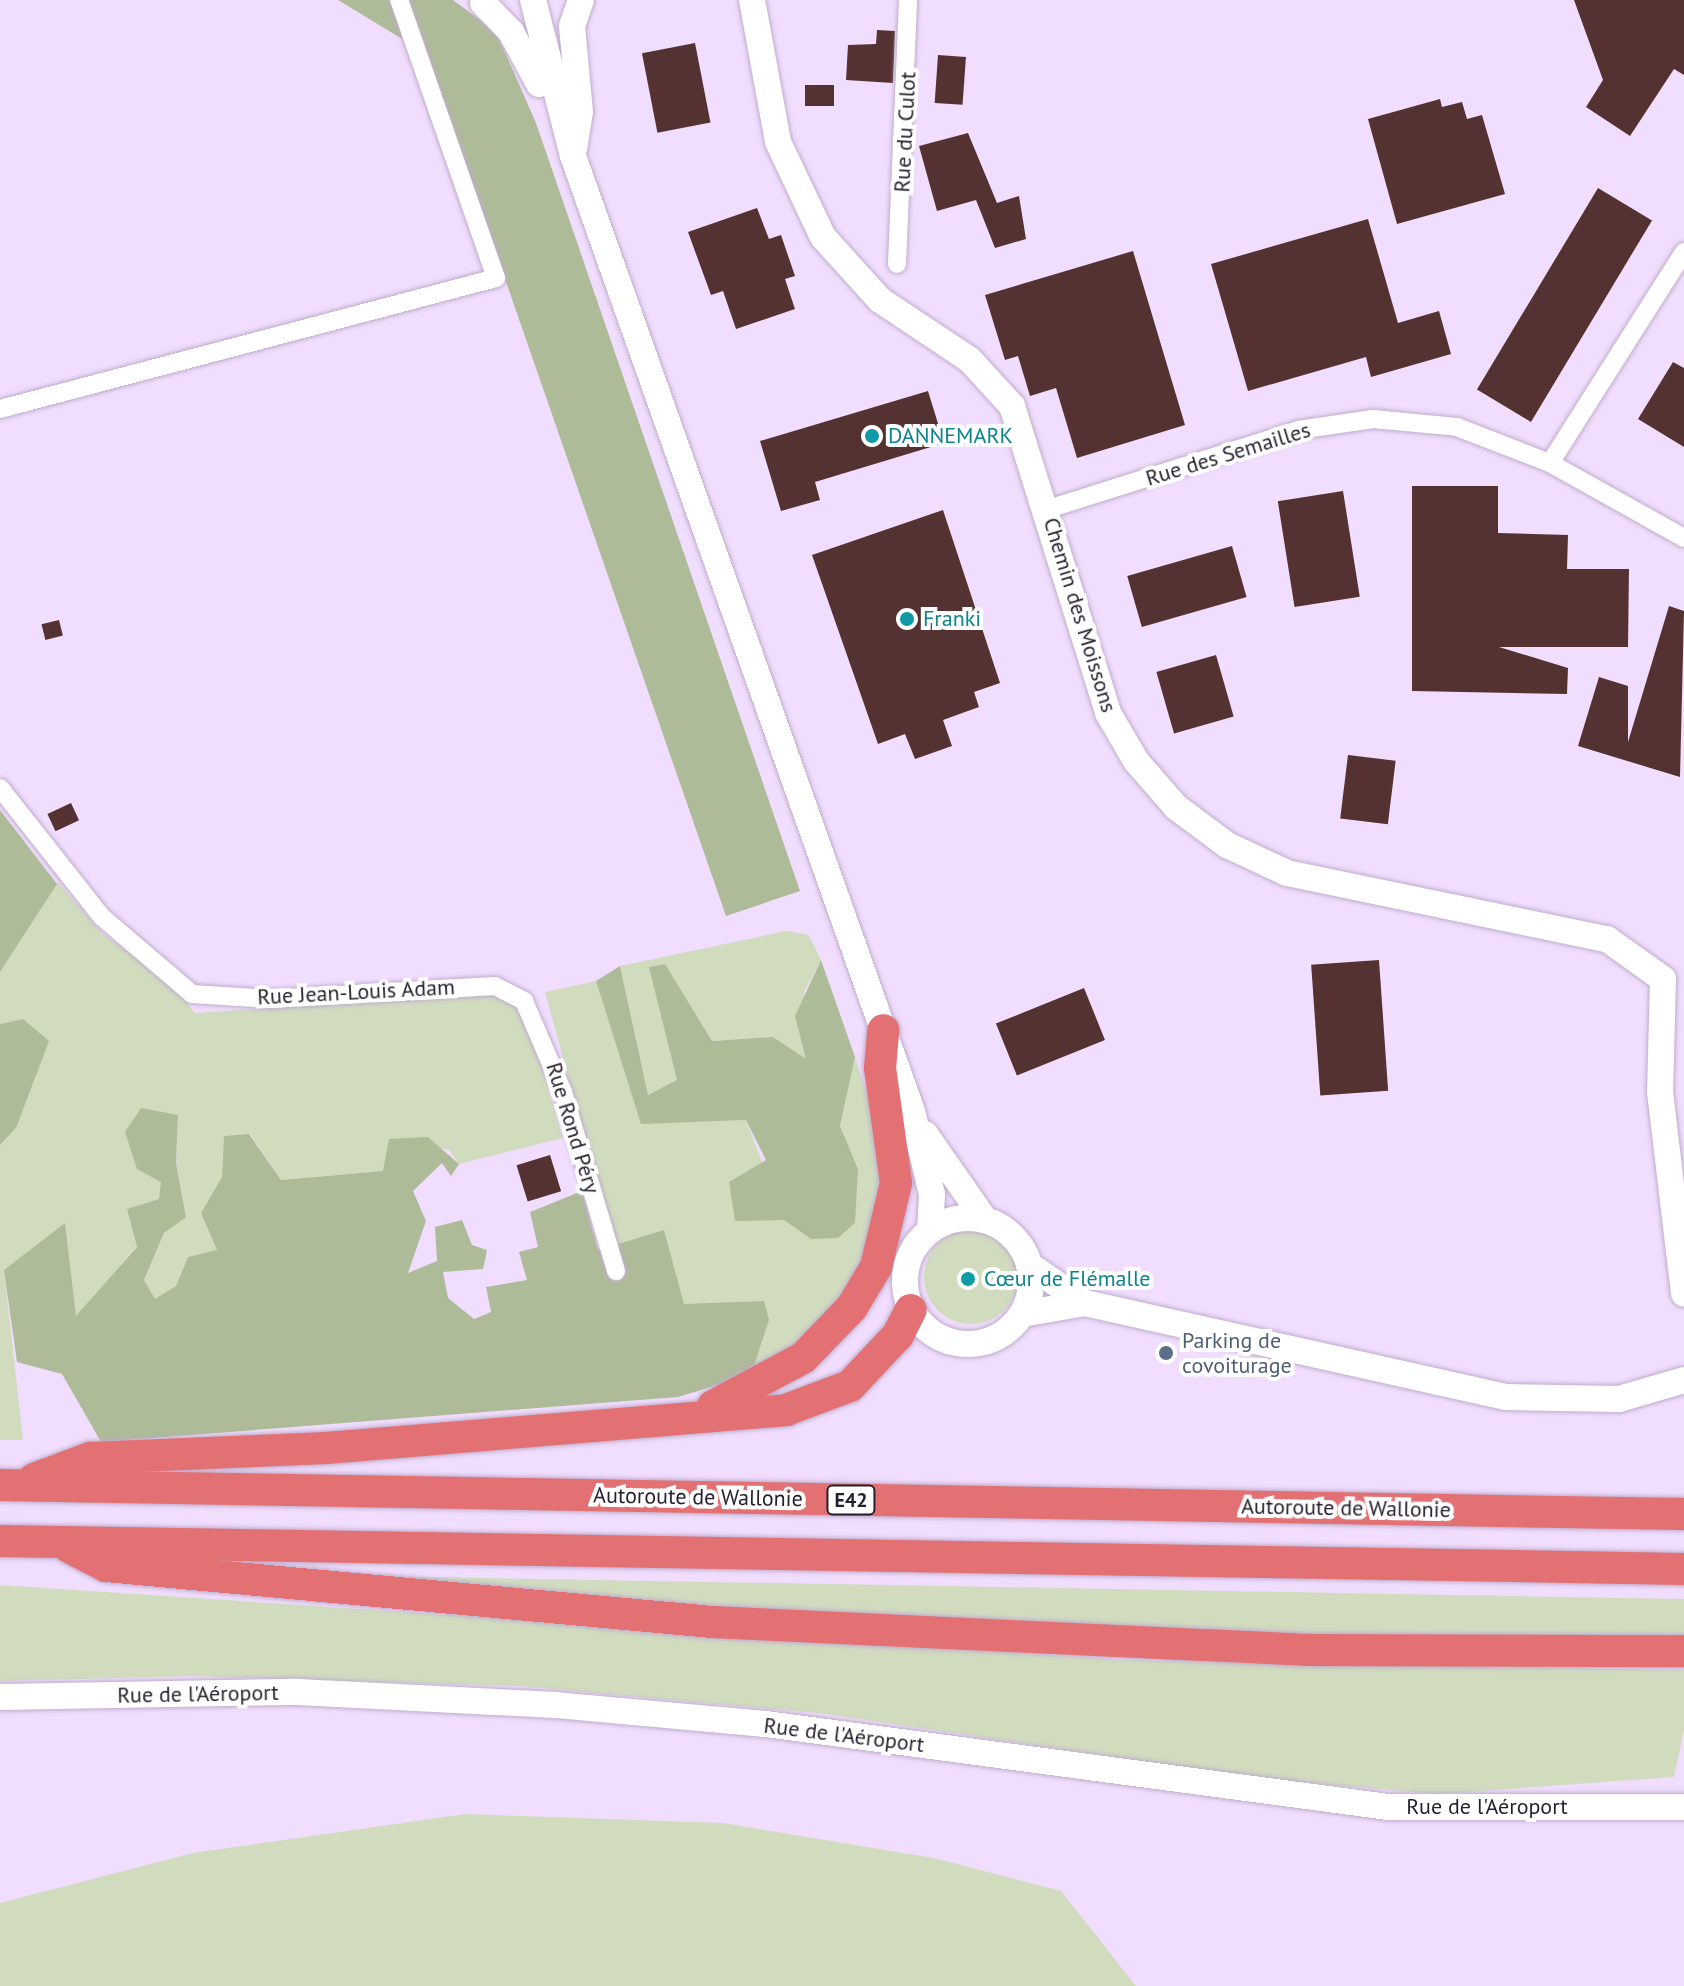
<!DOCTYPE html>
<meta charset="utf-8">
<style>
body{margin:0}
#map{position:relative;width:1684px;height:1986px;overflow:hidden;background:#f1defe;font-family:"PT Sans",sans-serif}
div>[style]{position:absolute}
.green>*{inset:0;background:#d1dcbf}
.round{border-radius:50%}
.forest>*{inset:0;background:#aebb98}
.building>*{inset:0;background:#543231;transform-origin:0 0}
.roads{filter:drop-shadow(0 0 2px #c0adcc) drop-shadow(0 0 2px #c0adcc)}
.street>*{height:18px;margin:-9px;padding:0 9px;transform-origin:9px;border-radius:9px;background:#fff}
.secondary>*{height:26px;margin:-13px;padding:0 13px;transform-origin:13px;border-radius:13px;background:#fff}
.secondary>.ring{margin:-13px;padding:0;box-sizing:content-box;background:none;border:26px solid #fff;border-radius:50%}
.highway>*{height:32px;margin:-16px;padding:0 16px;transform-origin:16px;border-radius:16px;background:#e37073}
.dots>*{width:22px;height:22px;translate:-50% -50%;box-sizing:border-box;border:4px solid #fff;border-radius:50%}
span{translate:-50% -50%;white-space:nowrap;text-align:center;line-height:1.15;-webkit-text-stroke:8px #fff;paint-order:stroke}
.shield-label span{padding:2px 6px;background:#fff;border:2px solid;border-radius:6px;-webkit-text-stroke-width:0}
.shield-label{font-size:20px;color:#261f2b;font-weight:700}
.street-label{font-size:22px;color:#261f2b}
.culture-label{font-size:22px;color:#0d838f}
.left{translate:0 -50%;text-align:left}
.service-label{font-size:22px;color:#4e5e75}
</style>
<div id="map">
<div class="green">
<i style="clip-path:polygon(58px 882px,102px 933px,174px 986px,195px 1013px,494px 994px,516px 1004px,527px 1018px,563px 1138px,459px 1164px,449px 1150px,389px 1139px,384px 1171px,281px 1180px,250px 1134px,201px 1213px,218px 1251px,188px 1257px,176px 1286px,155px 1300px,144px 1280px,164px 1233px,186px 1216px,176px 1163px,178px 1115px,159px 1199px,127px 1209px,137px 1246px,76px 1318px,65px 1224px,4px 1270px,23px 1440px,0 1440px,0 1145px,16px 1128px,23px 1019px,0 1024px,0 972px)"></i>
<i style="clip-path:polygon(786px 931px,809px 935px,821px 960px,804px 992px,807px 1060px,773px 1037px,712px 1041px,664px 964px,650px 968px,677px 1080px,648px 1096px,620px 966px)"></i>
<i style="clip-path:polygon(596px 981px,641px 1123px,746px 1120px,784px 1220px,811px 1239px,858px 1169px,840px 1126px,855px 1057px,885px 1150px,887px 1208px,835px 1315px,788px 1356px,751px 1375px,769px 1320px,684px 1304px,614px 1245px,545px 992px)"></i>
<i class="round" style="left:924px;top:1230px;width:94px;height:94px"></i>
<i style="clip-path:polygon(312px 1575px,1684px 1599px,1684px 1642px,1350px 1640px,796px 1615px)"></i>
<i style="clip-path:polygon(0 1585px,1122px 1660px,1684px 1670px,1684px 1730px,1674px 1777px,1438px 1794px,1264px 1779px,818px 1713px,518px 1686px,191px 1676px,0 1681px)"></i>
<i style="clip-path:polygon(465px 1814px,723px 1823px,934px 1858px,1061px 1891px,1136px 1986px,0 1986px,0 1903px,193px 1853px)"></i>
</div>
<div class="forest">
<i style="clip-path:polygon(338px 0,453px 0,496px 32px,536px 123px,800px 891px,726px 916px,427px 54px)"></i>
<i style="clip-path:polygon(0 810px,57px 884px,0 972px)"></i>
<i style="clip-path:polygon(821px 960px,855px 1057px,840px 1126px,858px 1169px,855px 1223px,838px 1238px,811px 1239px,784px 1220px,735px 1221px,729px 1182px,766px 1160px,746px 1120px,641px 1124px,596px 981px,620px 966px,648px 1095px,677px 1080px,649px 967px,665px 964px,712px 1041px,773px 1037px,806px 1059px,795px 1016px)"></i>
<i style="clip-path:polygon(23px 1019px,49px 1041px,16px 1128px,0 1145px,0 1024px)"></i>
<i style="clip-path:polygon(141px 1108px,178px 1115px,176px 1163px,186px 1217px,164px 1233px,144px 1280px,155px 1299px,176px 1286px,188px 1257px,217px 1250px,201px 1213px,222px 1177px,224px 1136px,249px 1134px,281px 1180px,383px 1171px,389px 1139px,428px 1137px,459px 1164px,451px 1176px,442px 1163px,413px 1191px,426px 1221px,408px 1273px,437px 1261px,435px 1227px,462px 1220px,472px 1245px,487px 1250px,483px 1269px,443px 1272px,448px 1298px,474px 1319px,491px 1312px,486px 1287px,527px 1280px,519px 1252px,538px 1247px,530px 1212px,582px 1191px,598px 1250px,664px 1230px,684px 1304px,764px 1301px,769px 1320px,751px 1375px,678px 1397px,101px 1442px,62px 1374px,17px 1362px,4px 1270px,65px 1223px,76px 1316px,137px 1247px,127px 1209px,159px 1199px,161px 1182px,137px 1169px,125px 1132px)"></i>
</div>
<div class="building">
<i style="clip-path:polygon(1574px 0,1684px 0,1684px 75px,1674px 69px,1630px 136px,1586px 107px,1603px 80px)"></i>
<i style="clip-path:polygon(877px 30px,895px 31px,893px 83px,846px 80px,848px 45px,876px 44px)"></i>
<i style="left:695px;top:43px;width:81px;height:54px;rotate:79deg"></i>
<i style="left:938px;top:55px;width:28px;height:48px;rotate:4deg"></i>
<i style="left:805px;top:85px;width:29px;height:21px"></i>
<i style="clip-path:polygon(1440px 99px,1442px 107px,1462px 102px,1467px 119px,1482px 115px,1505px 194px,1397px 224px,1368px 119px)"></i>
<i style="clip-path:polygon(968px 133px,997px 203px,1019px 196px,1026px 239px,995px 248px,976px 200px,937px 211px,919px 146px)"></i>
<i style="left:1598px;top:188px;width:63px;height:235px;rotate:31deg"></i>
<i style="clip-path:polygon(757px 208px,769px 239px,781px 235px,795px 276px,785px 279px,795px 309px,736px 329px,723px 291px,711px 295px,688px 232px)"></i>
<i style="clip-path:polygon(1368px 219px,1398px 323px,1439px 311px,1451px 354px,1371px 377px,1366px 357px,1248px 391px,1211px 264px)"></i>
<i style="clip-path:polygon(1133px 251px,1185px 425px,1077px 458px,1056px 388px,1030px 396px,1018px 356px,1005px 360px,985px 295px)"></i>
<i style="clip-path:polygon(1673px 362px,1684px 368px,1684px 447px,1638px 419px)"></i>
<i style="clip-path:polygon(928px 391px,944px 443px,815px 482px,820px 500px,781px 511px,760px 441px)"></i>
<i style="clip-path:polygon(1412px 486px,1498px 486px,1498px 533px,1568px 535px,1567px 569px,1629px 569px,1628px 647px,1499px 647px,1568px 668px,1567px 694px,1412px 691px)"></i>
<i style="left:1343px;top:491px;width:107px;height:66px;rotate:81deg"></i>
<i style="clip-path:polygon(943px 510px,1000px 683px,974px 692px,979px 707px,943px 720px,952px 746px,915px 759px,905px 734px,878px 744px,812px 555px)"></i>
<i style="left:1232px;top:546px;width:53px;height:109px;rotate:74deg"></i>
<i style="clip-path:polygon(1669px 606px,1684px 611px,1680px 777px,1578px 746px,1599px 677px,1628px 686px,1628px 742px)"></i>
<i style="left:59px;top:620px;width:16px;height:18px;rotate:76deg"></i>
<i style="left:1216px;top:655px;width:64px;height:62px;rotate:74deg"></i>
<i style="left:1348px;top:755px;width:48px;height:64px;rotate:7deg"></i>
<i style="left:71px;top:803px;width:19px;height:26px;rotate:65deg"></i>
<i style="left:1379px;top:960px;width:131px;height:68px;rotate:86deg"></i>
<i style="left:1084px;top:988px;width:56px;height:95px;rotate:68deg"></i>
<i style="left:550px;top:1155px;width:38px;height:35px;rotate:73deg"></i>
</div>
<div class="roads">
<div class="street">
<i style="left:897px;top:264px;width:264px;rotate:-87.6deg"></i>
<i style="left:0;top:409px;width:513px;rotate:-14.79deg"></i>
<i style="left:496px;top:278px;width:294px;rotate:-109.2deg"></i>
<i style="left:1550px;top:463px;width:250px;rotate:-57.6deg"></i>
<i style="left:1048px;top:509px;width:262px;rotate:-17.5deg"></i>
<i style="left:1298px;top:430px;width:76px;rotate:-8.3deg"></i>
<i style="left:1373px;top:419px;width:84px;rotate:5.4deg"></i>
<i style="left:1457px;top:427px;width:100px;rotate:21.2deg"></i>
<i style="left:1550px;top:463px;width:154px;rotate:29.2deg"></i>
<i style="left:0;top:788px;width:164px;rotate:51.7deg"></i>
<i style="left:102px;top:917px;width:118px;rotate:40.5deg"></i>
<i style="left:192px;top:994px;width:79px;rotate:3.6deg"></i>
<i style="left:271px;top:999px;width:224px;rotate:-3.3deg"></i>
<i style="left:495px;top:986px;width:33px;rotate:27deg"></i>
<i style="left:524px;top:1001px;width:99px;rotate:66.8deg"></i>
<i style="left:563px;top:1092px;width:187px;rotate:73.5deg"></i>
</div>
<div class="secondary">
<i style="left:533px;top:0;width:161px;rotate:75.6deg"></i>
<i style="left:573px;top:156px;width:1013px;rotate:70.46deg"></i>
<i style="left:912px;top:1111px;width:85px;rotate:76.5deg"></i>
<i style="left:932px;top:1194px;width:35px;rotate:93deg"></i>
<i style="left:752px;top:0;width:144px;rotate:79.6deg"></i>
<i style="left:778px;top:142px;width:105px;rotate:64.7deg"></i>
<i style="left:823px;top:237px;width:85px;rotate:47.9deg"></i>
<i style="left:880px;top:300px;width:108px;rotate:33.7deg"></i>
<i style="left:970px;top:360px;width:62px;rotate:47.6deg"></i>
<i style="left:1012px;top:406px;width:322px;rotate:72.6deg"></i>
<i style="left:1108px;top:713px;width:56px;rotate:59.7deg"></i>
<i style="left:1136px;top:761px;width:61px;rotate:49deg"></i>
<i style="left:1176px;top:807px;width:64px;rotate:36.7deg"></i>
<i style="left:1227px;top:845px;width:66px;rotate:25deg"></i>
<i style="left:1287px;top:873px;width:327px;rotate:11.7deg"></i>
<i style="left:1607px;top:939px;width:69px;rotate:35.5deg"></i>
<i style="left:1663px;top:979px;width:113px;rotate:91.5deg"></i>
<i style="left:1660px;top:1092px;width:203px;rotate:83.2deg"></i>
<i style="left:483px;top:3px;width:40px;rotate:46deg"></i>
<i style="left:511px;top:32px;width:59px;rotate:61.7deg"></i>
<i style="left:574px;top:149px;width:37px;rotate:-81deg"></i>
<i style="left:580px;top:112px;width:86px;rotate:-95.3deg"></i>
<i style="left:572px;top:26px;width:28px;rotate:-71deg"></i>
<i style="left:925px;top:1134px;width:105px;rotate:55.1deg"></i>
<i class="ring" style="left:905px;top:1218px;width:100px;height:100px"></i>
<i style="left:1029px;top:1265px;width:68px;rotate:34.2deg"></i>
<i style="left:1085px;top:1303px;width:431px;rotate:12.6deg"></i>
<i style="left:1506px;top:1397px;width:113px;rotate:1deg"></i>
<i style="left:1619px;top:1399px;width:68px;rotate:-16.3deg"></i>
<i style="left:1022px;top:1314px;width:64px;rotate:-9.9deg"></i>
<i style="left:0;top:1697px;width:298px;rotate:-1deg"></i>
<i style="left:298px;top:1692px;width:258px;rotate:2.9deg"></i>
<i style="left:556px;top:1705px;width:211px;rotate:5.2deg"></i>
<i style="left:766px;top:1724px;width:628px;rotate:7.6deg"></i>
<i style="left:1388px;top:1807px;width:296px"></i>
</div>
<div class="highway">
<i style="left:713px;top:1406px;width:102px;rotate:-28.1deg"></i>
<i style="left:803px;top:1358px;width:71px;rotate:-46.1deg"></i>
<i style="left:852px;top:1307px;width:47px;rotate:-59deg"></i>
<i style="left:876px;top:1267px;width:86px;rotate:-76.6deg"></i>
<i style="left:896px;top:1183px;width:116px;rotate:-97.9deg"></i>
<i style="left:880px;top:1068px;width:38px;rotate:-85deg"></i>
<i style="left:34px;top:1479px;width:60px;rotate:-20.6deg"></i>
<i style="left:90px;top:1458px;width:237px;rotate:-2.4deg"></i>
<i style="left:327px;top:1448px;width:461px;rotate:-4.7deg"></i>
<i style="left:786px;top:1410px;width:68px;rotate:-20.6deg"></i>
<i style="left:850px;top:1386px;width:70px;rotate:-46.7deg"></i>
<i style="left:898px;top:1335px;width:28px;rotate:-63deg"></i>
<i style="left:0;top:1485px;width:1684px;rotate:0.99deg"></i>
<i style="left:0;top:1541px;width:1684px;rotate:0.95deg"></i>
<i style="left:69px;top:1547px;width:42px;rotate:27.2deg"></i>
<i style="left:106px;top:1566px;width:609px;rotate:5.28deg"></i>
<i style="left:712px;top:1622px;width:599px;rotate:2.68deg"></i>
<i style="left:1310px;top:1650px;width:374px;rotate:0.2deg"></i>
</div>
</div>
<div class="dots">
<i style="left:872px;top:436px;background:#0f9aa8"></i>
<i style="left:907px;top:619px;background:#0f9aa8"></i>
<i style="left:968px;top:1279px;background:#0f9aa8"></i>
<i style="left:1166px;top:1353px;background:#5c6f8a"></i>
</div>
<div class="shield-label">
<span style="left:851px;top:1500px">E42</span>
</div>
<div class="street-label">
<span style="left:905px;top:132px;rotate:-87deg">Rue du Culot</span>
<span style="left:1228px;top:454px;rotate:-17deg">Rue des Semailles</span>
<span style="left:1080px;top:615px;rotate:73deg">Chemin des Moissons</span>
<span style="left:356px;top:992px;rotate:-3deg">Rue Jean-Louis Adam</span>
<span style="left:573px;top:1128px;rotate:73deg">Rue Rond Péry</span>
<span style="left:698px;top:1497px;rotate:1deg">Autoroute de Wallonie</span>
<span style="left:1346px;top:1508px;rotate:1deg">Autoroute de Wallonie</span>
<span style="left:198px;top:1694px;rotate:-1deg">Rue de l'Aéroport</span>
<span style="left:844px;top:1735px;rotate:7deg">Rue de l'Aéroport</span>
<span style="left:1487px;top:1807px">Rue de l'Aéroport</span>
</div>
<div class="culture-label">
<span class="left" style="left:888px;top:436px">DANNEMARK</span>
<span class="left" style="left:923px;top:619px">Franki</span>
<span class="left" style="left:984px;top:1279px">Cœur de Flémalle</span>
</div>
<div class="service-label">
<span class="left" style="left:1182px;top:1353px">Parking de<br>covoiturage</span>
</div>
</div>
